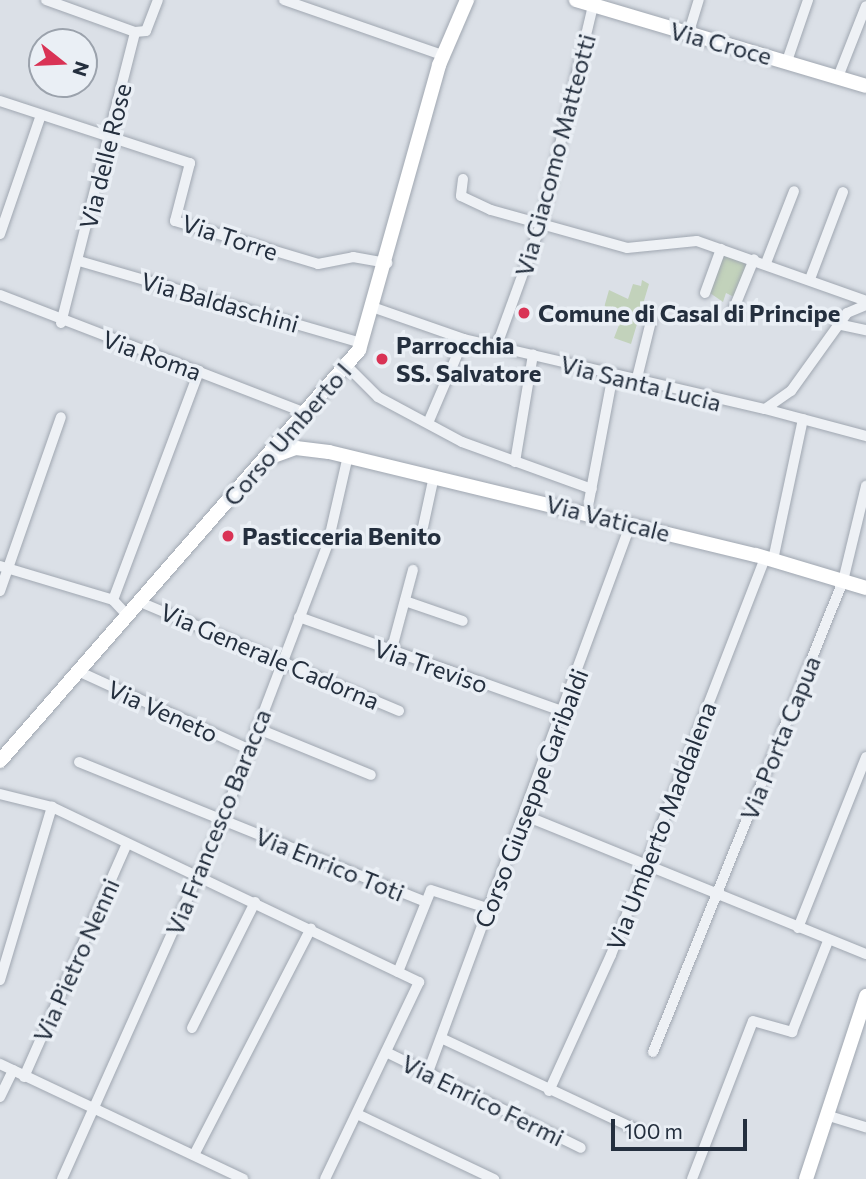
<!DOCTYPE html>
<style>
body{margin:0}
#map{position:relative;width:866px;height:1179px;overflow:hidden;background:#dbe0e7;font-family:Commissioner,sans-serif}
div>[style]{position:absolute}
.green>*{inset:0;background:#c2d2bb}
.roads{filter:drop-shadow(0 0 2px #a0a7b1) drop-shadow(0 0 2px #a0a7b1)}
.street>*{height:10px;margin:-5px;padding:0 5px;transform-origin:5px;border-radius:5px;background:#eef1f5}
.secondary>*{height:14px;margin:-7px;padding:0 7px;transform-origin:7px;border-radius:7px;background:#fff}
.dots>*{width:19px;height:19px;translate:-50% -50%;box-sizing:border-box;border:4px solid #eaeff5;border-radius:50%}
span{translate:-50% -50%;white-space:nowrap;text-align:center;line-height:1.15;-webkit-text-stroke:7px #eaeff5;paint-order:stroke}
.street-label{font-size:24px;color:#242f3e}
.poi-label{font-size:24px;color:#242f3e;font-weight:700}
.left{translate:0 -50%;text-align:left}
.north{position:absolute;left:28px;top:28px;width:70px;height:70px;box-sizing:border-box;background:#eaeff5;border:2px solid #9ba2ac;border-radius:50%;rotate:108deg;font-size:19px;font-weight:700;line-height:28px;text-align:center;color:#242f3e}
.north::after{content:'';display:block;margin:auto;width:24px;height:32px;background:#d93355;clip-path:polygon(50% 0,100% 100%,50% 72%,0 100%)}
.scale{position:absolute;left:611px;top:1119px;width:136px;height:32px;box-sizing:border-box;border:4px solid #242f3e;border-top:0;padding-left:9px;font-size:21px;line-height:24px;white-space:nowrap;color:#242f3e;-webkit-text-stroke:5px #eaeff5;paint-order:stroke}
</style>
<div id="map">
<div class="green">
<i style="clip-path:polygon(723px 255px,748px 263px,734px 297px,726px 293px,723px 302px,710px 293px)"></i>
<i style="clip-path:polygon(642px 280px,649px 284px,631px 344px,614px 338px,619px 325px,604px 313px,605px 304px,609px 290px,628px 299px,633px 284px,641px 286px)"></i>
</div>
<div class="roads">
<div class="street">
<i style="left:46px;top:0;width:95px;rotate:19.8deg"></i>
<i style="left:284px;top:0;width:167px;rotate:19.2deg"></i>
<i style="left:688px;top:35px;width:37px;rotate:-73deg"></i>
<i style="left:787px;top:61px;width:65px;rotate:-71deg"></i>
<i style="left:838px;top:77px;width:76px;rotate:-68.5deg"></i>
<i style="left:0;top:101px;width:200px;rotate:18.1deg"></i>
<i style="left:190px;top:163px;width:60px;rotate:104.5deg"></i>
<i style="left:175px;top:221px;width:149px;rotate:16.7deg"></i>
<i style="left:318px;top:264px;width:36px;rotate:-11deg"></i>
<i style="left:353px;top:257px;width:35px;rotate:10deg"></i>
<i style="left:463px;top:179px;width:17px;rotate:97deg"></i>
<i style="left:461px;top:196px;width:33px;rotate:25deg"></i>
<i style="left:491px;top:210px;width:141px;rotate:15.6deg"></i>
<i style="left:627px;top:248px;width:70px;rotate:-5.7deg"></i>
<i style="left:697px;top:241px;width:179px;rotate:19.5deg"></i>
<i style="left:0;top:234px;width:126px;rotate:-71deg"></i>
<i style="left:79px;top:261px;width:294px;rotate:16.2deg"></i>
<i style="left:766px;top:263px;width:77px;rotate:-68.7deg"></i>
<i style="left:810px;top:279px;width:93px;rotate:-69.2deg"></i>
<i style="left:705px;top:293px;width:47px;rotate:-70deg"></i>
<i style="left:0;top:295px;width:328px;rotate:21.1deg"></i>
<i style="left:375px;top:308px;width:94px;rotate:19.2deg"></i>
<i style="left:464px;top:339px;width:309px;rotate:13.1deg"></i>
<i style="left:765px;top:409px;width:32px;rotate:-35deg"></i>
<i style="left:791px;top:391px;width:96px;rotate:-54.3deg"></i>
<i style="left:847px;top:313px;width:21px;rotate:-23deg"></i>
<i style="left:732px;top:313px;width:58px;rotate:-67.8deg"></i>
<i style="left:61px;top:323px;width:300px;rotate:-75.7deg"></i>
<i style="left:135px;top:32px;width:11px;rotate:-5deg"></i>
<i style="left:146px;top:31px;width:33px;rotate:-69deg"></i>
<i style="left:837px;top:324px;width:30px;rotate:12deg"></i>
<i style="left:498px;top:342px;width:126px;rotate:-70deg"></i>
<i style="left:541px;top:224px;width:225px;rotate:-76.6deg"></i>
<i style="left:347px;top:366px;width:44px;rotate:45deg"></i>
<i style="left:378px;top:397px;width:95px;rotate:28.2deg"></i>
<i style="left:462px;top:442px;width:138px;rotate:19.9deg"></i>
<i style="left:637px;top:378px;width:59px;rotate:-76.2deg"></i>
<i style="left:765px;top:409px;width:105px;rotate:15deg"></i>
<i style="left:428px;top:423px;width:91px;rotate:-66.8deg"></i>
<i style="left:515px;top:462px;width:109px;rotate:-80.5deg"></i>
<i style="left:589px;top:501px;width:129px;rotate:-79.3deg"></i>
<i style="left:423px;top:527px;width:52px;rotate:-77.8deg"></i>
<i style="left:773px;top:560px;width:144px;rotate:-78deg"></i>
<i style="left:0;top:566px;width:118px;rotate:16.7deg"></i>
<i style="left:113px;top:600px;width:22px;rotate:47deg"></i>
<i style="left:0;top:591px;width:184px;rotate:-70.7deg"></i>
<i style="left:113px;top:600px;width:245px;rotate:-69.4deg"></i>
<i style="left:405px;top:601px;width:61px;rotate:19deg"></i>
<i style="left:140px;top:602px;width:281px;rotate:22.8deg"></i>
<i style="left:299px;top:617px;width:282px;rotate:19.7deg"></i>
<i style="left:391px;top:652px;width:85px;rotate:-75deg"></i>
<i style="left:80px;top:672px;width:185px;rotate:24.6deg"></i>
<i style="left:256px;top:728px;width:124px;rotate:22.2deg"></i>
<i style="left:79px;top:762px;width:373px;rotate:22deg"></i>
<i style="left:0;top:794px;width:54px;rotate:14deg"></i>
<i style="left:52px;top:807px;width:407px;rotate:25.5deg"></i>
<i style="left:419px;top:982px;width:218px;rotate:115.5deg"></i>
<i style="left:526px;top:816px;width:367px;rotate:22.1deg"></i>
<i style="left:798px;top:928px;width:184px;rotate:-68.3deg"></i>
<i style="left:398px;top:972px;width:88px;rotate:-68.1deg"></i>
<i style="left:431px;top:890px;width:62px;rotate:17.9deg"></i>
<i style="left:0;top:980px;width:181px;rotate:-73.3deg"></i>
<i style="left:192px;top:1028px;width:141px;rotate:-63.4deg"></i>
<i style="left:441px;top:1038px;width:222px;rotate:25.1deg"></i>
<i style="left:386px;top:1052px;width:217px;rotate:26.2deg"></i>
<i style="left:653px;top:1052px;width:508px;rotate:-68.03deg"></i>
<i style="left:843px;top:581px;width:98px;rotate:-76.4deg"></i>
<i style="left:0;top:1064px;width:269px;rotate:25.3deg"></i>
<i style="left:428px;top:1072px;width:585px;rotate:-69.71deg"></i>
<i style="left:24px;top:1077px;width:255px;rotate:-66.2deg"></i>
<i style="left:549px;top:1091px;width:149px;rotate:-65.5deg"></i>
<i style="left:611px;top:955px;width:426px;rotate:-68.8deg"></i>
<i style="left:0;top:1097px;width:30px;rotate:-64deg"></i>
<i style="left:357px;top:1114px;width:152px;rotate:25.4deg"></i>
<i style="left:829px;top:1116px;width:39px;rotate:17deg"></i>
<i style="left:194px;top:1155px;width:255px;rotate:-62.7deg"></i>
<i style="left:62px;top:1179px;width:392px;rotate:-65.9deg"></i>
<i style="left:222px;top:821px;width:298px;rotate:-69.1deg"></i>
<i style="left:328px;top:543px;width:89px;rotate:-77.1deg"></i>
<i style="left:692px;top:1179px;width:169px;rotate:-68.9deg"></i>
<i style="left:753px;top:1021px;width:41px;rotate:15.8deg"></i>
<i style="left:792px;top:1032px;width:98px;rotate:-68.4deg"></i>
</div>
<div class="secondary">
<i style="left:576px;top:0;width:302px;rotate:16.5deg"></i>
<i style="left:271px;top:457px;width:27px;rotate:-20deg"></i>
<i style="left:296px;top:448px;width:33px;rotate:7deg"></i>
<i style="left:329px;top:452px;width:439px;rotate:13.6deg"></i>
<i style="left:756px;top:555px;width:115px;rotate:16.7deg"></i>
<i style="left:0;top:761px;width:546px;rotate:-48.86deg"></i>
<i style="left:359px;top:350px;width:296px;rotate:-74.3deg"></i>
<i style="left:439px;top:65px;width:71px;rotate:-66.7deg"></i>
<i style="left:806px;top:1179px;width:193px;rotate:-71.8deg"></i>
</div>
</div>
<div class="dots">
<i style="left:524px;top:313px;background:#d93355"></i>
<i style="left:382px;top:359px;background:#d93355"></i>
<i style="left:228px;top:536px;background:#d93355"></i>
</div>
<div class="street-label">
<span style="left:721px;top:43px;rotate:15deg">Via Croce</span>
<span style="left:555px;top:155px;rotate:-75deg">Via Giacomo Matteotti</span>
<span style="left:105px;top:156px;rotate:-76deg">Via delle Rose</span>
<span style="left:230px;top:237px;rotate:18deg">Via Torre</span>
<span style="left:220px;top:302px;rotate:16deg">Via Baldaschini</span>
<span style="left:152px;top:355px;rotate:20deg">Via Roma</span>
<span style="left:641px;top:383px;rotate:14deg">Via Santa Lucia</span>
<span style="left:287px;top:434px;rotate:-49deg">Corso Umberto I</span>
<span style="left:608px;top:518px;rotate:14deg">Via Vaticale</span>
<span style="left:270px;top:656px;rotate:23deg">Via Generale Cadorna</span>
<span style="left:431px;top:666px;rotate:19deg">Via Treviso</span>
<span style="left:163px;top:711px;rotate:24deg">Via Veneto</span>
<span style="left:780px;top:738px;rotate:-68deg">Via Porta Capua</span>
<span style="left:531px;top:798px;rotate:-69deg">Corso Giuseppe Garibaldi</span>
<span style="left:218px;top:822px;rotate:-68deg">Via Francesco Baracca</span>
<span style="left:661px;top:826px;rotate:-69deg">Via Umberto Maddalena</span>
<span style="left:330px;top:864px;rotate:22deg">Via Enrico Toti</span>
<span style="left:76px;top:960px;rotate:-66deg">Via Pietro Nenni</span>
<span style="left:483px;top:1100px;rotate:26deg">Via Enrico Fermi</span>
</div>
<div class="poi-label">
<span class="left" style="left:538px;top:313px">Comune di Casal di Principe</span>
<span class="left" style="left:396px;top:359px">Parrocchia<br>SS. Salvatore</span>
<span class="left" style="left:242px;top:536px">Pasticceria Benito</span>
</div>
<div class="north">N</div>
<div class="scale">100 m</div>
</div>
